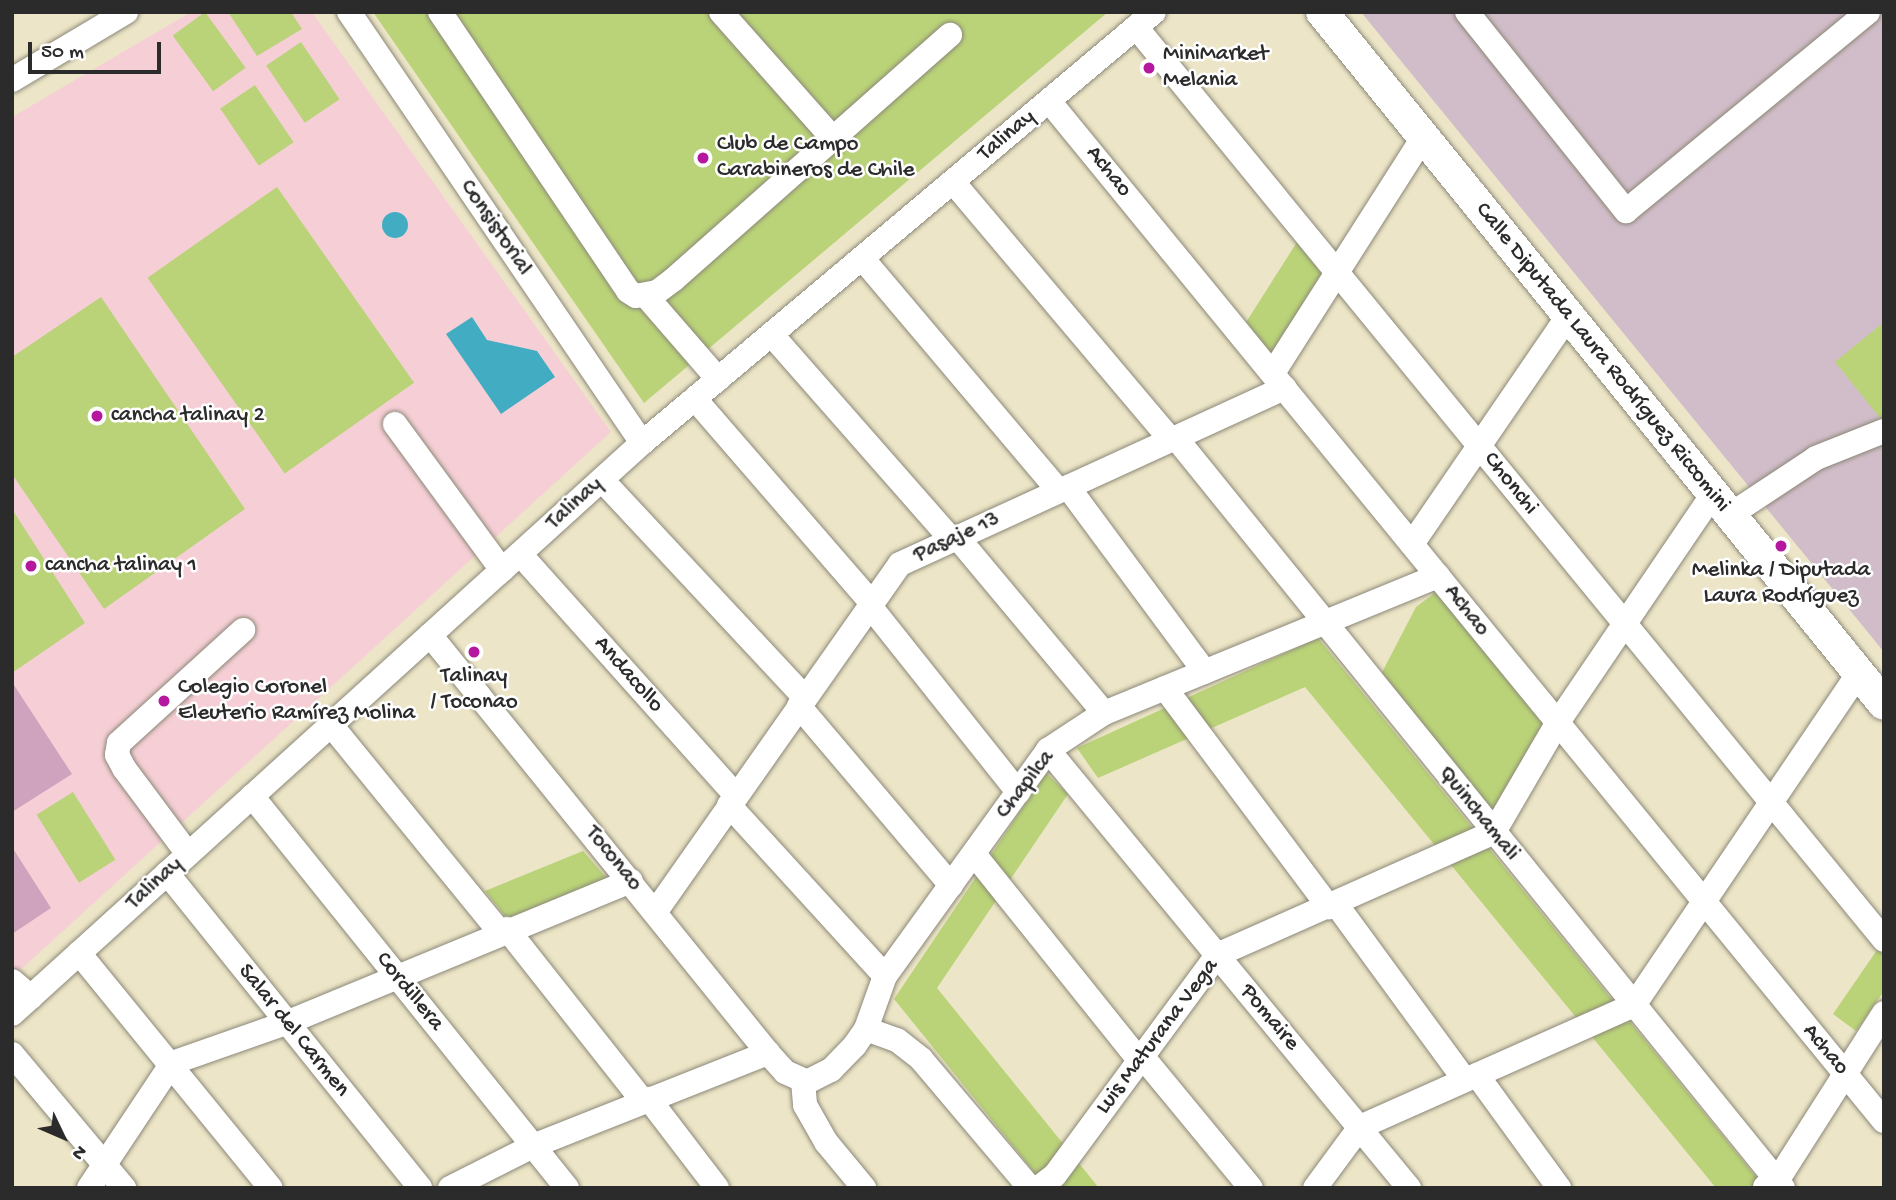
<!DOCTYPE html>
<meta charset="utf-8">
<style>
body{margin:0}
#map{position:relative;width:1896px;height:1200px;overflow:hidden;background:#ece5c7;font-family:"Gochi Hand",sans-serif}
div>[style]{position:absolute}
.built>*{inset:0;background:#f6cfd6}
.industrial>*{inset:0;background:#d1bdc9}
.green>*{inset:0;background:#bad378;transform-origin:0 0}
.water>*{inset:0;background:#42acc2}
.round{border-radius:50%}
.building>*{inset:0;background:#cfa2bd}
.roads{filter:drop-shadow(0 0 2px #8c8879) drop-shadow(0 0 2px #8c8879)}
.minor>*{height:24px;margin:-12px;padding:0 12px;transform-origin:12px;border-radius:12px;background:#fff}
.major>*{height:32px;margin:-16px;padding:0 16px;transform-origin:16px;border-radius:16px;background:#fff}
.dots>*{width:19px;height:19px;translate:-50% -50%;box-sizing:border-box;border:4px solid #fff;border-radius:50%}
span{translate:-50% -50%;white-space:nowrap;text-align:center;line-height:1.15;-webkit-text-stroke:5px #fff;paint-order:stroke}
.poi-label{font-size:23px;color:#2b2b2b}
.left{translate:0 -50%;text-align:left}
.street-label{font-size:23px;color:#2b2b2b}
.frame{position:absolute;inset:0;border:14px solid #2b2b2b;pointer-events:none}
.north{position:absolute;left:28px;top:1102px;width:70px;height:70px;-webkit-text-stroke:5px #fff;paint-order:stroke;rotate:134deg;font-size:19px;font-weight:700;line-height:28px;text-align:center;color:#2b2b2b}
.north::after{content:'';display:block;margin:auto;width:24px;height:32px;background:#2b2b2b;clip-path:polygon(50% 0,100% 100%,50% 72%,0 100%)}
.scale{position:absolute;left:28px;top:42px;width:133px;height:32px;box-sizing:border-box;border:4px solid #2b2b2b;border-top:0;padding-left:9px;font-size:21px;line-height:24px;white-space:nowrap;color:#2b2b2b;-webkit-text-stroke:5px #fff;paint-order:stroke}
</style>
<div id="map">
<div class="built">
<i style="clip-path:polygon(191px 12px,312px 12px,611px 432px,17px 973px,12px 970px,12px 117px)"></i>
</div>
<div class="industrial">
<i style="clip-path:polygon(1361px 12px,1884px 12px,1884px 652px)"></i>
</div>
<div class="green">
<i style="left:205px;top:12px;width:69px;height:40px;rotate:54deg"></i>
<i style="clip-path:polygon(228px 12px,291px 12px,302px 29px,257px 56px)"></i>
<i style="clip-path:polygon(373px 12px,1108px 12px,644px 403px)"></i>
<i style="left:301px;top:42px;width:69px;height:42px;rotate:56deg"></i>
<i style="left:255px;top:85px;width:69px;height:42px;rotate:56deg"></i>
<i style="left:277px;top:187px;width:239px;height:158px;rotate:55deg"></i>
<i style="clip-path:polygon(1299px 239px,1328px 272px,1273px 363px,1243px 327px)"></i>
<i style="clip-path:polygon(101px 297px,245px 509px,104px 609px,12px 474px,12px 357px)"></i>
<i style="clip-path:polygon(1884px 322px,1884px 423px,1835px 362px)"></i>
<i style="clip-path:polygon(12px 509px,85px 623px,12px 673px)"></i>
<i style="clip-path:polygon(1436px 592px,1549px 725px,1493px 815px,1378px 680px,1416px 607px)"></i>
<i style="clip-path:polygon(1318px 638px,1765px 1188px,1716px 1188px,1305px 687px,1098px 778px,1077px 748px)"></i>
<i style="clip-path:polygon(1046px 773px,1068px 794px,937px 988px,1099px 1188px,1047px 1188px,894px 999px)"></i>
<i style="left:73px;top:792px;width:80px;height:43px;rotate:58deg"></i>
<i style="clip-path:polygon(583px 851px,610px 882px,509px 921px,485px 891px)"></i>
<i style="clip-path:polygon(1877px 950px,1884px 954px,1884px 991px,1856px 1031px,1833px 1014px)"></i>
</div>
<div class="water">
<i class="round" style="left:382px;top:212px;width:26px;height:26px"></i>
<i style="clip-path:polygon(472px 317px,487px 340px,537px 351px,555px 377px,501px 414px,446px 334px)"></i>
</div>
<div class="building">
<i style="clip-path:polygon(12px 682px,72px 774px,12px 812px)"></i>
<i style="clip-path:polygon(12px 847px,51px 908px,12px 934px)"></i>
</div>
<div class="roads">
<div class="minor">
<i style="left:349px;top:12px;width:521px;rotate:55.79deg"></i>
<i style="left:440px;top:12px;width:336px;rotate:56deg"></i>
<i style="left:628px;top:291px;width:9px;rotate:32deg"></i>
<i style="left:636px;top:296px;width:21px;rotate:-11deg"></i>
<i style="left:657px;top:292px;width:20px;rotate:-37deg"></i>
<i style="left:673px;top:280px;width:370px;rotate:-41.5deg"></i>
<i style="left:721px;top:12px;width:172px;rotate:48.5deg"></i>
<i style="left:1467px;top:12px;width:255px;rotate:51.4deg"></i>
<i style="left:1626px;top:211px;width:313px;rotate:-39.4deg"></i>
<i style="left:1136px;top:27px;width:1180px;rotate:50.67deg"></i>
<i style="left:12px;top:80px;width:133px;rotate:-30.8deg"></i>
<i style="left:1049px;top:101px;width:1318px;rotate:50.7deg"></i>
<i style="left:953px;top:182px;width:338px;rotate:49.8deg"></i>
<i style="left:862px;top:258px;width:305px;rotate:49.8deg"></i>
<i style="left:646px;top:296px;width:110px;rotate:49.1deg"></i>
<i style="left:771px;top:334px;width:273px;rotate:48.7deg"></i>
<i style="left:1273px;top:373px;width:277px;rotate:-57.5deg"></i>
<i style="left:695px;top:399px;width:270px;rotate:49.1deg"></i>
<i style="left:395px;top:424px;width:181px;rotate:53.8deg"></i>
<i style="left:1176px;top:438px;width:965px;rotate:51.02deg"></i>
<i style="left:602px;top:480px;width:298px;rotate:47deg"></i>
<i style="left:1068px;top:487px;width:230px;rotate:53.5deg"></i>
<i style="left:1730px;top:515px;width:103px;rotate:-33.5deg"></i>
<i style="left:1816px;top:458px;width:73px;rotate:-21.7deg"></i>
<i style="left:957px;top:537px;width:229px;rotate:50.1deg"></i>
<i style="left:1412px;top:544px;width:276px;rotate:-55.6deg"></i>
<i style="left:520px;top:554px;width:324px;rotate:48.2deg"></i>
<i style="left:870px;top:606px;width:238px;rotate:51.5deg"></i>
<i style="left:430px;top:635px;width:538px;rotate:51.04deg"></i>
<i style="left:768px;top:1053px;width:25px;rotate:48deg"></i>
<i style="left:785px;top:1072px;width:24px;rotate:24deg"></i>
<i style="left:807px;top:1082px;width:27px;rotate:-27deg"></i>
<i style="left:831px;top:1070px;width:35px;rotate:-46deg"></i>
<i style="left:855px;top:1045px;width:19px;rotate:-55deg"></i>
<i style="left:866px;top:1029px;width:56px;rotate:-70.3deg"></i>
<i style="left:885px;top:976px;width:279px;rotate:-54.2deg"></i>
<i style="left:1048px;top:750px;width:67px;rotate:-33.5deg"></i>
<i style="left:1104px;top:713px;width:361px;rotate:-22.3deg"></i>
<i style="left:1165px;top:688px;width:274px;rotate:53.2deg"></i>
<i style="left:799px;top:706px;width:235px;rotate:49.7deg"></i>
<i style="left:331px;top:725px;width:267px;rotate:50.8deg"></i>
<i style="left:1048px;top:750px;width:568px;rotate:50.5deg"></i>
<i style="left:252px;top:796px;width:503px;rotate:51.22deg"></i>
<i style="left:729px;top:805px;width:231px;rotate:47.6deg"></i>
<i style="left:188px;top:854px;width:107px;rotate:-126.7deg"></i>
<i style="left:124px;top:768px;width:15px;rotate:-118deg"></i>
<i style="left:117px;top:755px;width:12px;rotate:-81deg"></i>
<i style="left:119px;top:743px;width:168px;rotate:-42.3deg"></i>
<i style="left:974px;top:854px;width:264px;rotate:51.3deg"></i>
<i style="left:167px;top:873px;width:404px;rotate:51.2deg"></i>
<i style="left:1336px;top:904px;width:218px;rotate:53.8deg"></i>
<i style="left:656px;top:911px;width:424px;rotate:-54.9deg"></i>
<i style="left:900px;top:564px;width:423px;rotate:-24.6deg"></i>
<i style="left:507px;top:929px;width:219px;rotate:51.7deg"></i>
<i style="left:79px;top:953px;width:303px;rotate:50.8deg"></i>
<i style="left:12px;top:981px;width:25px;rotate:40deg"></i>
<i style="left:12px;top:1014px;width:850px;rotate:-42.19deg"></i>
<i style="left:642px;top:443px;width:669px;rotate:-40.09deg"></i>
<i style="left:866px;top:1029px;width:33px;rotate:20deg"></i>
<i style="left:897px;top:1040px;width:31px;rotate:38deg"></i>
<i style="left:921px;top:1059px;width:169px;rotate:49.8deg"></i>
<i style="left:12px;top:1054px;width:175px;rotate:50.1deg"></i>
<i style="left:1142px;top:1056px;width:171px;rotate:50.5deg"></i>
<i style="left:1477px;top:1075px;width:140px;rotate:54deg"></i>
<i style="left:803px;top:1081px;width:24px;rotate:85deg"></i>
<i style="left:805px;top:1105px;width:43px;rotate:60.4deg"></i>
<i style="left:826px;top:1142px;width:60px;rotate:50.4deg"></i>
<i style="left:649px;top:1099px;width:112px;rotate:52.6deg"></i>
<i style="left:1765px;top:1187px;width:13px;rotate:-27deg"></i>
<i style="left:1777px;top:1181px;width:199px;rotate:-57.5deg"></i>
<i style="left:89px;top:1188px;width:150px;rotate:-56.4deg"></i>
<i style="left:172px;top:1063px;width:121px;rotate:-19.3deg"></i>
<i style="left:286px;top:1023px;width:373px;rotate:-22.4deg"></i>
<i style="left:450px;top:1188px;width:93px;rotate:-26.8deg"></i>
<i style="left:533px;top:1146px;width:253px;rotate:-21.6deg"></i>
<i style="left:1038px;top:1188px;width:21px;rotate:-37deg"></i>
<i style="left:1055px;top:1175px;width:273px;rotate:-53.6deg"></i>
<i style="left:1217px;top:955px;width:303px;rotate:-23.9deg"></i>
<i style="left:1494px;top:832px;width:127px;rotate:-59.8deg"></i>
<i style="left:1558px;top:722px;width:276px;rotate:-55.8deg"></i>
<i style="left:1315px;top:1188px;width:76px;rotate:-53.6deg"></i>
<i style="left:1360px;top:1127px;width:300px;rotate:-24deg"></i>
<i style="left:1634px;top:1005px;width:401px;rotate:-55.9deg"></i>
</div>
<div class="major">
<i style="left:1322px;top:12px;width:891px;rotate:50.92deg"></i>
</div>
</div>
<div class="dots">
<i style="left:1149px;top:68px;background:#b5179e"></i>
<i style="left:703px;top:158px;background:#b5179e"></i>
<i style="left:97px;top:416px;background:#b5179e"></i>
<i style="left:1781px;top:546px;background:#b5179e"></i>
<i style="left:31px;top:566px;background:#b5179e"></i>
<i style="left:474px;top:652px;background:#b5179e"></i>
<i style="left:164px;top:701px;background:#b5179e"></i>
</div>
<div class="poi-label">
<span class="left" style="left:1163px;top:68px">MiniMarket<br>Melania</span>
<span class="left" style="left:717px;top:158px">Club de Campo<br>Carabineros de Chile</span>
<span class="left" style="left:111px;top:416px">cancha talinay 2</span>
<span class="left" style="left:45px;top:566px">cancha talinay 1</span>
<span style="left:1781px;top:584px">Melinka / Diputada<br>Laura Rodríguez</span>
<span style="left:474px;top:690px">Talinay<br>/ Toconao</span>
<span class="left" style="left:178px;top:701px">Colegio Coronel<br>Eleuterio Ramírez Molina</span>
</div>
<div class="street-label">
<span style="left:1007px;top:136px;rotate:-40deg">Talinay</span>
<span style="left:1108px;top:172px;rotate:51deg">Achao</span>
<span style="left:495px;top:228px;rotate:56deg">Consistorial</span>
<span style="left:1602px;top:358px;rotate:51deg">Calle Diputada Laura Rodríguez Riccomini</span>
<span style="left:1510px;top:484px;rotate:51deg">Chonchi</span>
<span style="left:575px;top:504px;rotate:-42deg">Talinay</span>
<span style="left:957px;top:538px;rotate:-25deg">Pasaje 13</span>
<span style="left:1466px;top:611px;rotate:51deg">Achao</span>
<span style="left:628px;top:675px;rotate:49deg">Andacollo</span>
<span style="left:1026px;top:785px;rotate:-52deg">Chapilca</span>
<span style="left:1478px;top:814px;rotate:51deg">Quinchamali</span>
<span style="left:613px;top:859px;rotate:51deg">Toconao</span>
<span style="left:155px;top:884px;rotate:-42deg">Talinay</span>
<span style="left:409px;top:992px;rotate:51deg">Cordillera</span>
<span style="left:1269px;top:1018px;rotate:50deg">Pomaire</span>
<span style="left:293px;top:1031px;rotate:51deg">Salar del Carmen</span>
<span style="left:1158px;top:1037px;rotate:-53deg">Luis Maturana Vega</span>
<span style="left:1825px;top:1050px;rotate:50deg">Achao</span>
</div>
<div class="frame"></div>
<div class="north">N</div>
<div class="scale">50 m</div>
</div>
